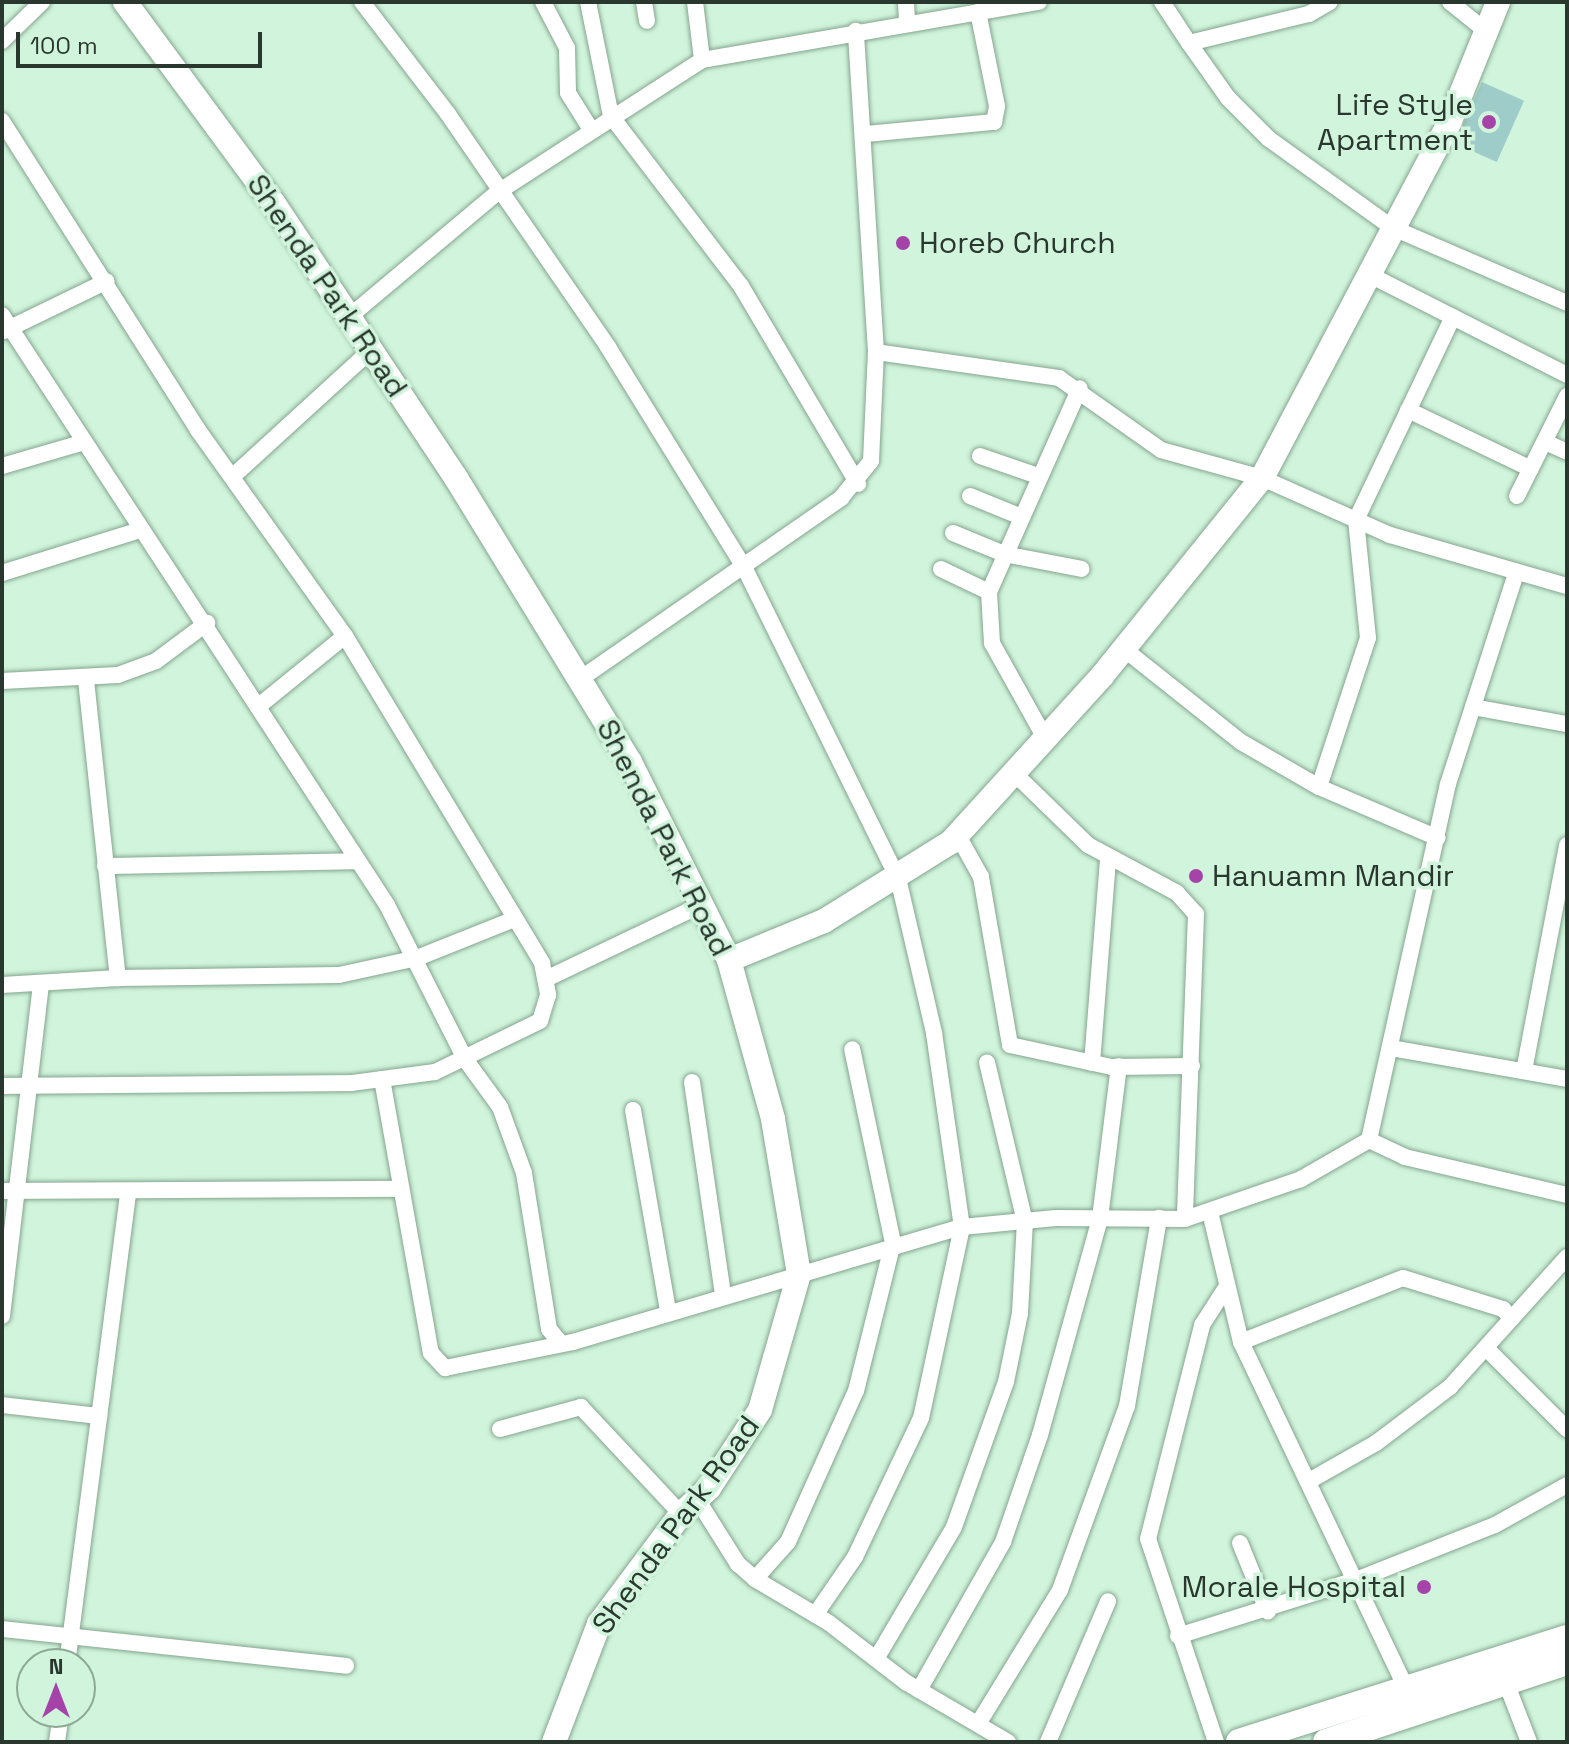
<!DOCTYPE html>
<style>
body{margin:0}
#map{position:relative;width:1569px;height:1744px;overflow:hidden;background:#d1f4dc;font-family:"Space Grotesk",sans-serif}
div>[style]{position:absolute}
.building>*{inset:0;background:#9eccc8;transform-origin:0 0}
.roads{filter:drop-shadow(0 0 2px #84a58e) drop-shadow(0 0 2px #84a58e)}
.street>*{height:16px;margin:-8px;padding:0 8px;transform-origin:8px;border-radius:8px;background:#fff}
.secondary>*{height:24px;margin:-12px;padding:0 12px;transform-origin:12px;border-radius:12px;background:#fff}
.primary>*{height:26px;margin:-13px;padding:0 13px;transform-origin:13px;border-radius:13px;background:#fff}
.dots>*{width:22px;height:22px;translate:-50% -50%;box-sizing:border-box;border:4px solid #d1f4dc;border-radius:50%}
span{translate:-50% -50%;white-space:nowrap;text-align:center;line-height:1.15;-webkit-text-stroke:7px #d1f4dc;paint-order:stroke}
.poi-label{font-size:30px;color:#2a372e}
.right{translate:-100% -50%;text-align:right}
.left{translate:0 -50%;text-align:left}
.street-label{font-size:30px;color:#2a372e}
.frame{position:absolute;inset:0;border:4px solid #2a372e;pointer-events:none}
.north{position:absolute;left:16px;top:1648px;width:80px;height:80px;box-sizing:border-box;background:#d1f4dc;border:2px solid #8ea896;border-radius:50%;rotate:0deg;font-size:22px;font-weight:700;line-height:32px;text-align:center;color:#2a372e}
.north::after{content:'';display:block;margin:auto;width:28px;height:36px;background:#a543a9;clip-path:polygon(50% 0,100% 100%,50% 72%,0 100%)}
.scale{position:absolute;left:16px;top:32px;width:246px;height:36px;box-sizing:border-box;border:4px solid #2a372e;border-top:0;padding-left:10px;font-size:24px;line-height:28px;white-space:nowrap;color:#2a372e;-webkit-text-stroke:6px #d1f4dc;paint-order:stroke}
</style>
<div id="map">
<div class="building">
<i style="left:1482px;top:82px;width:46px;height:67px;rotate:24deg"></i>
</div>
<div class="roads">
<div class="street">
<i style="left:362px;top:2px;width:141px;rotate:52.5deg"></i>
<i style="left:448px;top:114px;width:283px;rotate:55.5deg"></i>
<i style="left:608px;top:347px;width:259px;rotate:58.3deg"></i>
<i style="left:744px;top:567px;width:347px;rotate:63.7deg"></i>
<i style="left:898px;top:878px;width:159px;rotate:76.9deg"></i>
<i style="left:934px;top:1033px;width:196px;rotate:81.8deg"></i>
<i style="left:962px;top:1227px;width:195px;rotate:102.1deg"></i>
<i style="left:921px;top:1418px;width:154px;rotate:115.4deg"></i>
<i style="left:855px;top:1557px;width:70px;rotate:124.6deg"></i>
<i style="left:543px;top:2px;width:52px;rotate:62.4deg"></i>
<i style="left:567px;top:48px;width:45px;rotate:88.7deg"></i>
<i style="left:568px;top:93px;width:41px;rotate:57.8deg"></i>
<i style="left:588px;top:2px;width:116px;rotate:78.6deg"></i>
<i style="left:611px;top:116px;width:214px;rotate:52.6deg"></i>
<i style="left:741px;top:286px;width:230px;rotate:59.4deg"></i>
<i style="left:644px;top:2px;width:19px;rotate:81deg"></i>
<i style="left:695px;top:2px;width:58px;rotate:83.1deg"></i>
<i style="left:906px;top:2px;width:21px;rotate:87deg"></i>
<i style="left:1162px;top:2px;width:49px;rotate:56.6deg"></i>
<i style="left:1189px;top:43px;width:123px;rotate:-13.6deg"></i>
<i style="left:1309px;top:14px;width:24px;rotate:-30deg"></i>
<i style="left:1450px;top:2px;width:46px;rotate:38.9deg"></i>
<i style="left:2px;top:41px;width:56px;rotate:-44.3deg"></i>
<i style="left:1189px;top:43px;width:67px;rotate:54.7deg"></i>
<i style="left:1228px;top:98px;width:58px;rotate:45deg"></i>
<i style="left:1269px;top:139px;width:153px;rotate:35.7deg"></i>
<i style="left:1393px;top:228px;width:189px;rotate:23.3deg"></i>
<i style="left:2px;top:121px;width:366px;rotate:57.6deg"></i>
<i style="left:198px;top:430px;width:253px;rotate:54.5deg"></i>
<i style="left:345px;top:636px;width:382px;rotate:58.9deg"></i>
<i style="left:542px;top:963px;width:33px;rotate:79deg"></i>
<i style="left:548px;top:995px;width:27px;rotate:107deg"></i>
<i style="left:540px;top:1021px;width:117px;rotate:154.1deg"></i>
<i style="left:435px;top:1072px;width:85px;rotate:172.5deg"></i>
<i style="left:351px;top:1083px;width:349px;rotate:179.5deg"></i>
<i style="left:866px;top:134px;width:129px;rotate:-5.4deg"></i>
<i style="left:994px;top:122px;width:16px;rotate:-79deg"></i>
<i style="left:997px;top:106px;width:96px;rotate:-101.4deg"></i>
<i style="left:1368px;top:274px;width:223px;rotate:26.9deg"></i>
<i style="left:2px;top:315px;width:705px;rotate:56.87deg"></i>
<i style="left:387px;top:905px;width:173px;rotate:63.1deg"></i>
<i style="left:465px;top:1059px;width:59px;rotate:53.9deg"></i>
<i style="left:500px;top:1107px;width:70px;rotate:70deg"></i>
<i style="left:524px;top:1173px;width:158px;rotate:80.9deg"></i>
<i style="left:549px;top:1329px;width:17px;rotate:50deg"></i>
<i style="left:349px;top:317px;width:194px;rotate:-40deg"></i>
<i style="left:498px;top:192px;width:243px;rotate:-32.9deg"></i>
<i style="left:702px;top:60px;width:342px;rotate:-9.8deg"></i>
<i style="left:4px;top:331px;width:114px;rotate:-25.9deg"></i>
<i style="left:876px;top:352px;width:185px;rotate:8.1deg"></i>
<i style="left:1059px;top:378px;width:125px;rotate:35.2deg"></i>
<i style="left:1161px;top:450px;width:105px;rotate:15.5deg"></i>
<i style="left:1262px;top:478px;width:140px;rotate:24deg"></i>
<i style="left:1390px;top:535px;width:184px;rotate:16.1deg"></i>
<i style="left:1408px;top:410px;width:136px;rotate:25.6deg"></i>
<i style="left:1545px;top:442px;width:24px;rotate:24deg"></i>
<i style="left:980px;top:456px;width:61px;rotate:19deg"></i>
<i style="left:2px;top:466px;width:82px;rotate:-16.2deg"></i>
<i style="left:232px;top:477px;width:188px;rotate:-42.4deg"></i>
<i style="left:970px;top:496px;width:53px;rotate:22.2deg"></i>
<i style="left:1517px;top:496px;width:112px;rotate:-63.4deg"></i>
<i style="left:953px;top:533px;width:55px;rotate:22.4deg"></i>
<i style="left:1004px;top:554px;width:79px;rotate:10.9deg"></i>
<i style="left:941px;top:569px;width:53px;rotate:25.6deg"></i>
<i style="left:2px;top:573px;width:145px;rotate:-17.3deg"></i>
<i style="left:1124px;top:649px;width:149px;rotate:38.5deg"></i>
<i style="left:1241px;top:742px;width:90px;rotate:30deg"></i>
<i style="left:1319px;top:787px;width:129px;rotate:23.2deg"></i>
<i style="left:580px;top:679px;width:318px;rotate:-34.7deg"></i>
<i style="left:841px;top:498px;width:48px;rotate:-51deg"></i>
<i style="left:871px;top:461px;width:109px;rotate:-87.4deg"></i>
<i style="left:876px;top:352px;width:322px;rotate:-93.6deg"></i>
<i style="left:86px;top:680px;width:300px;rotate:83.9deg"></i>
<i style="left:118px;top:978px;width:221px;rotate:-0.8deg"></i>
<i style="left:339px;top:975px;width:80px;rotate:-12.3deg"></i>
<i style="left:417px;top:958px;width:102px;rotate:-21.8deg"></i>
<i style="left:2px;top:681px;width:116px;rotate:-3deg"></i>
<i style="left:118px;top:675px;width:40px;rotate:-20.2deg"></i>
<i style="left:156px;top:661px;width:64px;rotate:-36.7deg"></i>
<i style="left:260px;top:705px;width:109px;rotate:-39.1deg"></i>
<i style="left:1473px;top:707px;width:96px;rotate:10.3deg"></i>
<i style="left:1045px;top:738px;width:109px;rotate:-119.2deg"></i>
<i style="left:992px;top:643px;width:51px;rotate:-93.4deg"></i>
<i style="left:989px;top:592px;width:223px;rotate:-66deg"></i>
<i style="left:1013px;top:772px;width:105px;rotate:44.2deg"></i>
<i style="left:1088px;top:845px;width:101px;rotate:28.3deg"></i>
<i style="left:1177px;top:893px;width:28px;rotate:48deg"></i>
<i style="left:1196px;top:914px;width:305px;rotate:92.1deg"></i>
<i style="left:1319px;top:787px;width:157px;rotate:-71.8deg"></i>
<i style="left:1368px;top:638px;width:119px;rotate:-95.8deg"></i>
<i style="left:1356px;top:520px;width:225px;rotate:-64.5deg"></i>
<i style="left:957px;top:834px;width:49px;rotate:60.8deg"></i>
<i style="left:981px;top:877px;width:170px;rotate:80.2deg"></i>
<i style="left:1010px;top:1045px;width:104px;rotate:12.2deg"></i>
<i style="left:1112px;top:1067px;width:80px;rotate:-0.7deg"></i>
<i style="left:105px;top:866px;width:253px;rotate:-1.1deg"></i>
<i style="left:548px;top:978px;width:170px;rotate:-25.5deg"></i>
<i style="left:2px;top:985px;width:116px;rotate:-3.5deg"></i>
<i style="left:1391px;top:1048px;width:179px;rotate:10deg"></i>
<i style="left:1092px;top:1063px;width:206px;rotate:-85.5deg"></i>
<i style="left:1524px;top:1071px;width:230px;rotate:-79.2deg"></i>
<i style="left:382px;top:1079px;width:278px;rotate:79.9deg"></i>
<i style="left:431px;top:1353px;width:21px;rotate:47deg"></i>
<i style="left:445px;top:1368px;width:131px;rotate:-11.5deg"></i>
<i style="left:573px;top:1342px;width:406px;rotate:-16.5deg"></i>
<i style="left:962px;top:1227px;width:94px;rotate:-5.5deg"></i>
<i style="left:1056px;top:1218px;width:129px;rotate:0.4deg"></i>
<i style="left:1185px;top:1219px;width:123px;rotate:-19deg"></i>
<i style="left:1301px;top:1179px;width:78px;rotate:-29.8deg"></i>
<i style="left:1369px;top:1140px;width:365px;rotate:-77.5deg"></i>
<i style="left:1448px;top:784px;width:221px;rotate:-72.1deg"></i>
<i style="left:692px;top:1082px;width:214px;rotate:81.7deg"></i>
<i style="left:633px;top:1110px;width:204px;rotate:80.1deg"></i>
<i style="left:1369px;top:1140px;width:40px;rotate:25deg"></i>
<i style="left:1405px;top:1157px;width:166px;rotate:13.2deg"></i>
<i style="left:2px;top:1191px;width:399px;rotate:-0.3deg"></i>
<i style="left:1210px;top:1212px;width:134px;rotate:76.6deg"></i>
<i style="left:1241px;top:1342px;width:390px;rotate:64.5deg"></i>
<i style="left:2px;top:1316px;width:334px;rotate:-83.3deg"></i>
<i style="left:1241px;top:1342px;width:174px;rotate:-21.6deg"></i>
<i style="left:1403px;top:1278px;width:105px;rotate:17.2deg"></i>
<i style="left:1503px;top:1309px;width:13px;rotate:48deg"></i>
<i style="left:1486px;top:1348px;width:115px;rotate:45deg"></i>
<i style="left:2px;top:1405px;width:98px;rotate:6.5deg"></i>
<i style="left:500px;top:1429px;width:84px;rotate:-15.2deg"></i>
<i style="left:581px;top:1407px;width:146px;rotate:46.9deg"></i>
<i style="left:1309px;top:1481px;width:77px;rotate:-29.6deg"></i>
<i style="left:1376px;top:1443px;width:93px;rotate:-37.1deg"></i>
<i style="left:1450px;top:1387px;width:175px;rotate:-48deg"></i>
<i style="left:697px;top:1499px;width:77px;rotate:57.8deg"></i>
<i style="left:738px;top:1564px;width:23px;rotate:41deg"></i>
<i style="left:755px;top:1579px;width:86px;rotate:30.7deg"></i>
<i style="left:829px;top:1623px;width:98px;rotate:37.6deg"></i>
<i style="left:907px;top:1683px;width:117px;rotate:30.3deg"></i>
<i style="left:1240px;top:1543px;width:74px;rotate:67.9deg"></i>
<i style="left:755px;top:1579px;width:50px;rotate:-48.3deg"></i>
<i style="left:788px;top:1542px;width:166px;rotate:-65.8deg"></i>
<i style="left:856px;top:1391px;width:153px;rotate:-76deg"></i>
<i style="left:893px;top:1243px;width:198px;rotate:-101.9deg"></i>
<i style="left:2px;top:1629px;width:346px;rotate:6.1deg"></i>
<i style="left:1178px;top:1636px;width:187px;rotate:-17.5deg"></i>
<i style="left:1356px;top:1580px;width:149px;rotate:-21.6deg"></i>
<i style="left:1495px;top:1525px;width:82px;rotate:-29.1deg"></i>
<i style="left:876px;top:1659px;width:153px;rotate:-59.4deg"></i>
<i style="left:954px;top:1527px;width:154px;rotate:-70.3deg"></i>
<i style="left:1006px;top:1382px;width:70px;rotate:-78.5deg"></i>
<i style="left:1020px;top:1313px;width:91px;rotate:-86.9deg"></i>
<i style="left:1025px;top:1222px;width:164px;rotate:-103.4deg"></i>
<i style="left:67px;top:1664px;width:473px;rotate:-82.6deg"></i>
<i style="left:1507px;top:1685px;width:61px;rotate:68.9deg"></i>
<i style="left:919px;top:1690px;width:170px;rotate:-60.4deg"></i>
<i style="left:1003px;top:1542px;width:113px;rotate:-70.9deg"></i>
<i style="left:1040px;top:1435px;width:225px;rotate:-74.5deg"></i>
<i style="left:1100px;top:1218px;width:153px;rotate:-82.9deg"></i>
<i style="left:978px;top:1724px;width:157px;rotate:-58.5deg"></i>
<i style="left:1060px;top:1590px;width:196px;rotate:-70deg"></i>
<i style="left:1127px;top:1406px;width:191px;rotate:-80.3deg"></i>
<i style="left:57px;top:1742px;width:30px;rotate:-82deg"></i>
<i style="left:1048px;top:1742px;width:153px;rotate:-66.9deg"></i>
<i style="left:1216px;top:1742px;width:214px;rotate:-108.5deg"></i>
<i style="left:1148px;top:1539px;width:221px;rotate:-75.8deg"></i>
<i style="left:1202px;top:1325px;width:46px;rotate:-57.3deg"></i>
</div>
<div class="secondary">
<i style="left:125px;top:2px;width:251px;rotate:53.6deg"></i>
<i style="left:274px;top:204px;width:329px;rotate:56.4deg"></i>
<i style="left:456px;top:478px;width:333px;rotate:58.5deg"></i>
<i style="left:630px;top:762px;width:221px;rotate:63.4deg"></i>
<i style="left:729px;top:960px;width:165px;rotate:74.5deg"></i>
<i style="left:773px;top:1119px;width:157px;rotate:80.5deg"></i>
<i style="left:799px;top:1274px;width:141px;rotate:106deg"></i>
<i style="left:760px;top:1410px;width:93px;rotate:123.2deg"></i>
<i style="left:709px;top:1488px;width:38px;rotate:137deg"></i>
<i style="left:681px;top:1514px;width:137px;rotate:126.7deg"></i>
<i style="left:599px;top:1624px;width:126px;rotate:110.9deg"></i>
<i style="left:729px;top:960px;width:103px;rotate:-22.3deg"></i>
<i style="left:824px;top:921px;width:150px;rotate:-31.9deg"></i>
<i style="left:951px;top:842px;width:224px;rotate:-47.7deg"></i>
<i style="left:1102px;top:676px;width:255px;rotate:-51.1deg"></i>
<i style="left:1262px;top:478px;width:403px;rotate:-62.2deg"></i>
<i style="left:1450px;top:121px;width:128px;rotate:-68deg"></i>
</div>
<div class="primary">
<i style="left:1239px;top:1742px;width:344px;rotate:-17.6deg"></i>
<i style="left:1326px;top:1742px;width:254px;rotate:-18.4deg"></i>
</div>
</div>
<div class="dots">
<i style="left:1489px;top:122px;background:#a543a9"></i>
<i style="left:903px;top:243px;background:#a543a9"></i>
<i style="left:1196px;top:876px;background:#a543a9"></i>
<i style="left:1424px;top:1587px;background:#a543a9"></i>
</div>
<div class="poi-label">
<span class="right" style="left:1473px;top:122px">Life Style<br>Apartment</span>
<span class="left" style="left:919px;top:243px">Horeb Church</span>
<span class="left" style="left:1212px;top:876px">Hanuamn Mandir</span>
<span class="right" style="left:1406px;top:1587px">Morale Hospital</span>
</div>
<div class="street-label">
<span style="left:327px;top:286px;rotate:56deg">Shenda Park Road</span>
<span style="left:664px;top:838px;rotate:63deg">Shenda Park Road</span>
<span style="left:676px;top:1525px;rotate:-54deg">Shenda Park Road</span>
</div>
<div class="frame"></div>
<div class="north">N</div>
<div class="scale">100 m</div>
</div>
